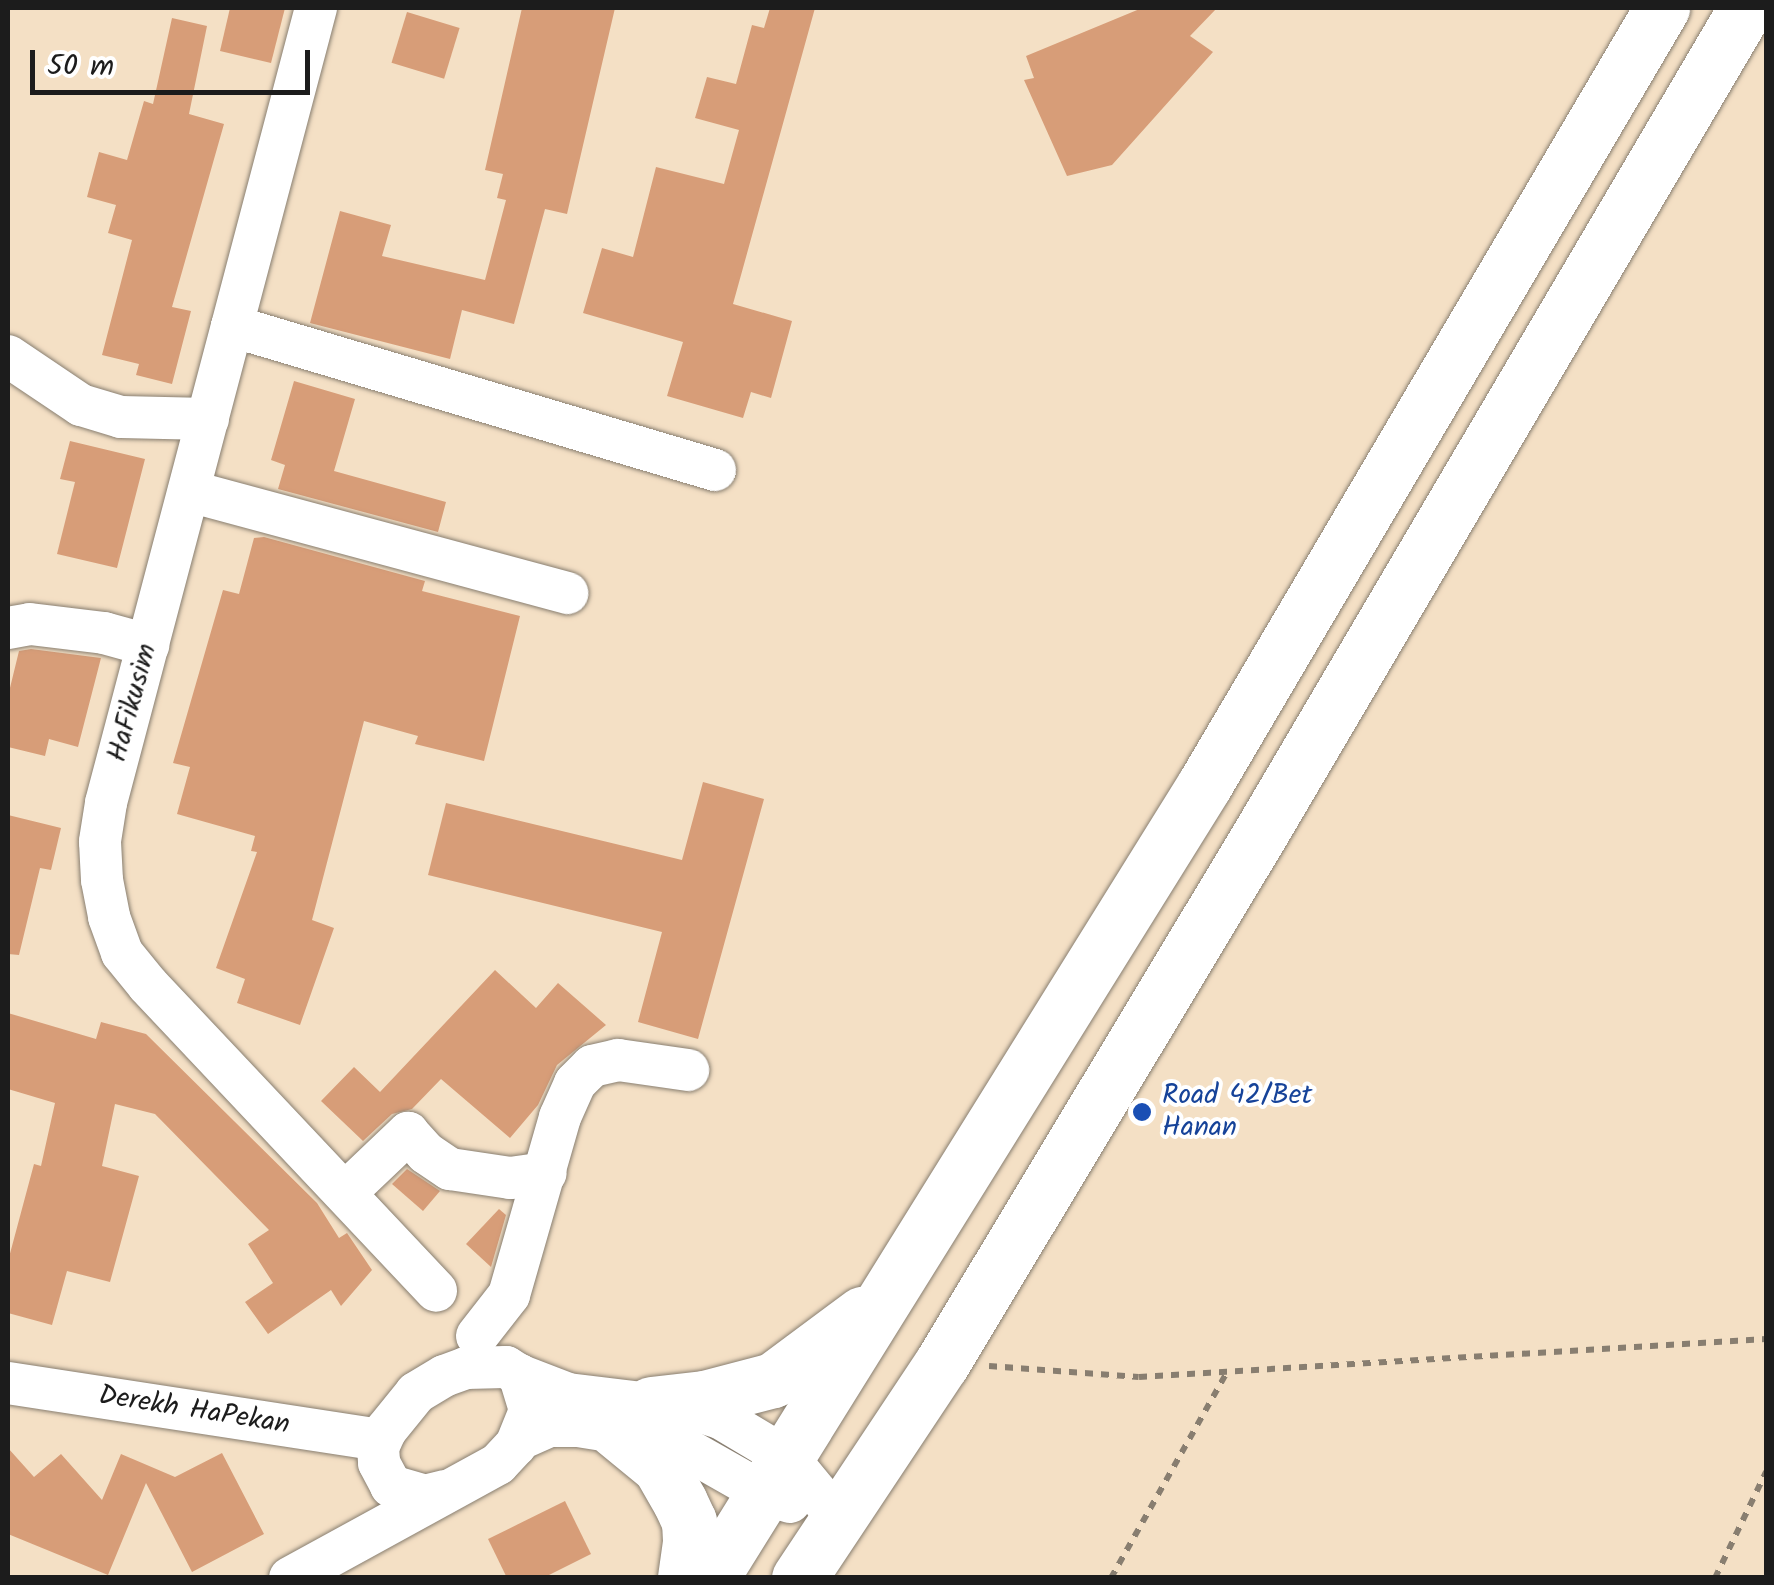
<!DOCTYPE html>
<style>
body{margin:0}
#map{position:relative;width:1774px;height:1585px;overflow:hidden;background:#f4e0c5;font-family:Kalam,sans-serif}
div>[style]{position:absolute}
.building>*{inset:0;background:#d79d78;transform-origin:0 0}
.path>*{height:6px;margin-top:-3px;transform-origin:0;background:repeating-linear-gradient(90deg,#887e70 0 8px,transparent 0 16px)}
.roads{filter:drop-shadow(0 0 2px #887e70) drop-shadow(0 0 2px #887e70)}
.minor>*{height:42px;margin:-21px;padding:0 21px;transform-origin:21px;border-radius:21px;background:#fff}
.highway>*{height:55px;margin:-27.5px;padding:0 27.5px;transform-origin:27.5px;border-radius:27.5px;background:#fff}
.dots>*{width:28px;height:28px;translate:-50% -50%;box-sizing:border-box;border:5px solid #fff;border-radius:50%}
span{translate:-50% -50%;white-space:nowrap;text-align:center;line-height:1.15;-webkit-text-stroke:8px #fff;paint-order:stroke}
.street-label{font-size:28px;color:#1c1c1c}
.transit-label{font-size:28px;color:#164399}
.left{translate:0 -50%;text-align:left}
.frame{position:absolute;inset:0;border:10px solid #1c1c1c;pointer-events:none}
.scale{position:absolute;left:30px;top:50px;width:280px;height:45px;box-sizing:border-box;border:5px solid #1c1c1c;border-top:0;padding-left:12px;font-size:30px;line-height:35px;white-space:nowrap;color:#1c1c1c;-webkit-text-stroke:8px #fff;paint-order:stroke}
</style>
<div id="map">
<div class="building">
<i style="clip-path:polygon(230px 8px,285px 8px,271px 63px,220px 51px)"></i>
<i style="clip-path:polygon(522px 8px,615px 8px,567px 214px,545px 209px,514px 324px,462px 310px,450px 359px,310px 323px,340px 211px,391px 225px,382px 256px,485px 280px,506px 200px,497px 198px,503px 174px,485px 170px)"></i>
<i style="clip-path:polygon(770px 8px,815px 8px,733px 304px,792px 321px,771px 398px,751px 392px,743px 418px,667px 396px,683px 342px,583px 313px,602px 248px,633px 257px,656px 167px,724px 184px,739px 130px,695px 118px,707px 77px,736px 84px,752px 25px,764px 28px)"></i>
<i style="clip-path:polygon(1142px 8px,1217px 8px,1190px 36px,1213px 52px,1112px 165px,1067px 176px,1024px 80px,1034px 78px,1026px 56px)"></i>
<i style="left:407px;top:12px;width:55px;height:53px;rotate:17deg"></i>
<i style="clip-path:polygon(172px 18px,207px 26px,189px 114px,224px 124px,172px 307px,191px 311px,172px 384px,136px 375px,139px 364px,102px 355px,132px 240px,108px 233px,116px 205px,87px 197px,99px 152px,127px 160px,144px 101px,153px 104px)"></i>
<i style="clip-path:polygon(294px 381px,355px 399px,334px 471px,446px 502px,438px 532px,278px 489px,285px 465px,271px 460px)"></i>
<i style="clip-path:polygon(70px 441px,145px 459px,117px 568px,57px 554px,75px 482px,60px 479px)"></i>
<i style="clip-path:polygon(264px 537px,425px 581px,422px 591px,520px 616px,484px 761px,415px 744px,418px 736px,364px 721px,312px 920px,334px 928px,300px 1025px,237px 1003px,245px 979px,216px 968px,257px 852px,251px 851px,255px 836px,177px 814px,190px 767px,173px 763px,223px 590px,239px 594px,254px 538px)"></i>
<i style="clip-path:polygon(31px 649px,101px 658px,78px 747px,49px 739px,45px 756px,8px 747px,8px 696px,19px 651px)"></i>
<i style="clip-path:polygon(703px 782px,764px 799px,698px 1039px,638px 1022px,662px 932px,428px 875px,446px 803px,682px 860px)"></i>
<i style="clip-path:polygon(8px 815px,61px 828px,51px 870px,40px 868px,19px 955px,8px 954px)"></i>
<i style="clip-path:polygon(495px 970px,536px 1008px,558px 983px,606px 1025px,557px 1065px,538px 1105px,510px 1138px,441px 1079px,412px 1109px,392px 1114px,363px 1141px,321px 1101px,354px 1067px,380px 1092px)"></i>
<i style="clip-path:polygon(8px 1013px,96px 1039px,101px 1022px,146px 1034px,317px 1203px,339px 1238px,347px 1233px,372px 1270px,341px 1306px,331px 1290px,268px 1334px,245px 1302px,273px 1283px,248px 1244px,269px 1230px,155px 1114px,115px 1104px,102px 1166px,139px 1176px,110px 1282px,67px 1271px,52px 1325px,8px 1313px,8px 1261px,34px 1164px,41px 1166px,55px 1103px,8px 1089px)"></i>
<i style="clip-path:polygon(407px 1169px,440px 1191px,423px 1211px,392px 1184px)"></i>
<i style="clip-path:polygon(499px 1209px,506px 1215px,491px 1267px,466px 1244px)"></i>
<i style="clip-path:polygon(8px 1448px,34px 1477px,61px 1454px,102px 1500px,121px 1454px,175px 1477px,222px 1453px,264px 1534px,192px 1572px,146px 1483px,108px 1575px,8px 1534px)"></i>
<i style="clip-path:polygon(565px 1501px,591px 1554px,543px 1578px,507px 1578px,488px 1539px)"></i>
</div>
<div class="path">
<i style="left:989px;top:1366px;width:150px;rotate:4.2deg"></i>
<i style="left:1139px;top:1377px;width:628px;rotate:-3.47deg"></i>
<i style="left:1111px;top:1578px;width:236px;rotate:-60.6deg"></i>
<i style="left:1715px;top:1578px;width:118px;rotate:-64.3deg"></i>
</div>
<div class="roads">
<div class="minor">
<i style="left:316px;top:8px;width:822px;rotate:104.8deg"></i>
<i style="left:106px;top:803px;width:39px;rotate:99deg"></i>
<i style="left:100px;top:842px;width:38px;rotate:87deg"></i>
<i style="left:102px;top:880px;width:38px;rotate:79deg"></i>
<i style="left:109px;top:917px;width:38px;rotate:70deg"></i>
<i style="left:122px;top:953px;width:41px;rotate:50.9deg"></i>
<i style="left:148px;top:985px;width:420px;rotate:46.7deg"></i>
<i style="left:232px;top:326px;width:504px;rotate:16.6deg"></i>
<i style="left:8px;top:356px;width:88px;rotate:33.9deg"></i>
<i style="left:81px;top:405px;width:42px;rotate:16.7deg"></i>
<i style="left:121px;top:417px;width:87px;rotate:1.3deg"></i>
<i style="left:189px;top:491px;width:392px;rotate:15.1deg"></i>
<i style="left:8px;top:628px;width:22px;rotate:-10deg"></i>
<i style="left:30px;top:624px;width:75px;rotate:6.9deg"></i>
<i style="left:104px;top:633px;width:46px;rotate:15.3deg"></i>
<i style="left:346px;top:1192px;width:86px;rotate:-43.6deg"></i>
<i style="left:408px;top:1133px;width:27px;rotate:48deg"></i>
<i style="left:426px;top:1153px;width:29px;rotate:34deg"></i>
<i style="left:450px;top:1169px;width:61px;rotate:8.5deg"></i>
<i style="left:510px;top:1178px;width:36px;rotate:-8deg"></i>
<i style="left:477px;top:1336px;width:52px;rotate:-52deg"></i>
<i style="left:509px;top:1295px;width:185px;rotate:-74deg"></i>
<i style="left:560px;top:1117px;width:37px;rotate:-66deg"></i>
<i style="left:575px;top:1083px;width:24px;rotate:-45deg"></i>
<i style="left:592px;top:1066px;width:27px;rotate:-13deg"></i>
<i style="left:618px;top:1060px;width:71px;rotate:8.1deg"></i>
<i style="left:519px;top:1375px;width:53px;rotate:21.2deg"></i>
<i style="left:568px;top:1394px;width:125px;rotate:6.9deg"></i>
<i style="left:692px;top:1409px;width:32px;rotate:18deg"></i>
<i style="left:722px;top:1419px;width:78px;rotate:30.8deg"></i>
<i style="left:789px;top:1459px;width:74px;rotate:50.5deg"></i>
<i style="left:8px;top:1383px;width:377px;rotate:8.7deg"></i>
<i style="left:520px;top:1439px;width:32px;rotate:-24deg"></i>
<i style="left:549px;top:1426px;width:29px"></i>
<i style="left:578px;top:1426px;width:95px;rotate:9.1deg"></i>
<i style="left:672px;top:1441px;width:109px;rotate:29.6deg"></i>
<i style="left:767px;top:1495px;width:24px;rotate:17deg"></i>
<i style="left:290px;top:1578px;width:237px;rotate:-28.7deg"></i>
<i style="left:498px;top:1464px;width:26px;rotate:-47deg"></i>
<i style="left:516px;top:1445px;width:38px;rotate:-68deg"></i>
<i style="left:530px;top:1410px;width:37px;rotate:-107deg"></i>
<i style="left:519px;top:1375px;width:15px;rotate:-148deg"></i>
<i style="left:506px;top:1367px;width:40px;rotate:178.6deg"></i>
<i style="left:466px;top:1368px;width:23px;rotate:160deg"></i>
<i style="left:444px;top:1376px;width:33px;rotate:149deg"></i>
<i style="left:416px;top:1393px;width:48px;rotate:129deg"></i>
<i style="left:386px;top:1430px;width:19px;rotate:115deg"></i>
<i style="left:378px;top:1447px;width:16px;rotate:86deg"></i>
<i style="left:379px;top:1463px;width:26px;rotate:62deg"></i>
<i style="left:391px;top:1486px;width:35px;rotate:16deg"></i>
<i style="left:425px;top:1496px;width:21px;rotate:-14deg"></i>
</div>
<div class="highway">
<i style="left:651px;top:1404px;width:53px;rotate:-6.5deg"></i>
<i style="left:704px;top:1398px;width:71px;rotate:-14.6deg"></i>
<i style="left:773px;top:1380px;width:111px;rotate:-36.6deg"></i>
<i style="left:615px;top:1430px;width:58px;rotate:39.4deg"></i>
<i style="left:660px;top:1467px;width:40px;rotate:60.3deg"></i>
<i style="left:680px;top:1502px;width:21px;rotate:65deg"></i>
<i style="left:689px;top:1521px;width:21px;rotate:87deg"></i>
<i style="left:690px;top:1542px;width:36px;rotate:98deg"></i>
<i style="left:711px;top:1578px;width:935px;rotate:-58.11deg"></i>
<i style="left:1205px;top:784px;width:901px;rotate:-59.51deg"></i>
<i style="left:799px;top:1578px;width:258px;rotate:-56.4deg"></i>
<i style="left:942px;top:1363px;width:617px;rotate:-58.99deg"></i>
<i style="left:1260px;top:834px;width:958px;rotate:-59.53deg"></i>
</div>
</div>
<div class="dots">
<i style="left:1142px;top:1112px;background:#1a4fb4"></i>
</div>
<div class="street-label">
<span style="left:133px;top:703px;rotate:-75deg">HaFikusim</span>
<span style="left:194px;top:1411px;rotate:9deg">Derekh HaPekan</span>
</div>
<div class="transit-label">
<span class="left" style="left:1162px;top:1112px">Road 42/Bet<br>Hanan</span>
</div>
<div class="frame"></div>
<div class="scale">50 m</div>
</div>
